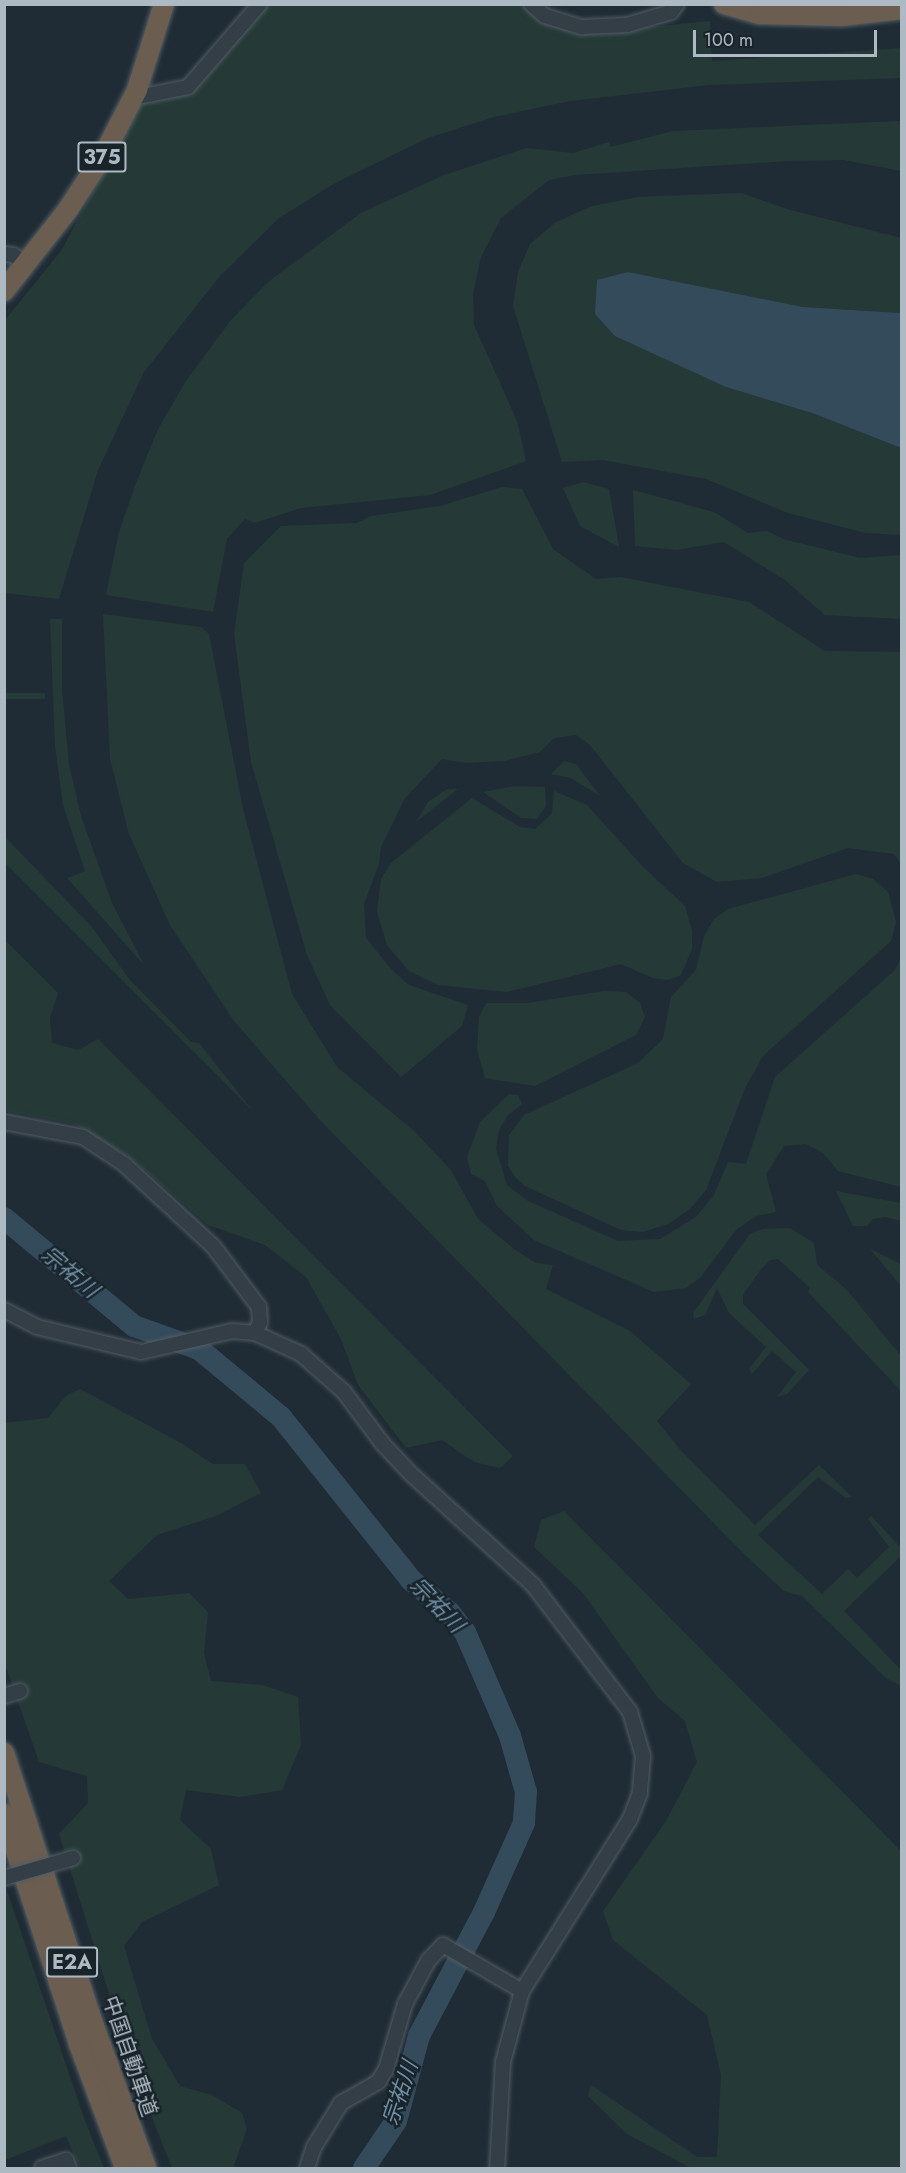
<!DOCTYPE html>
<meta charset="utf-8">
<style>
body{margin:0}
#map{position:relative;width:906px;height:2173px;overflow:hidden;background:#202c35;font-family:Jost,"Noto Sans JP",sans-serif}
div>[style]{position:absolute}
.green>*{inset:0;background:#253a37;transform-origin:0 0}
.water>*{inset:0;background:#344b5c}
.river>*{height:22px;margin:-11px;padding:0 11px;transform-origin:11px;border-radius:11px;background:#344b5c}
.roads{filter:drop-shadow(0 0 2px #515c64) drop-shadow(0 0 2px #515c64)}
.minor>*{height:14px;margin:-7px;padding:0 7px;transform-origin:7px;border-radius:7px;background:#333e46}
.highway>*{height:20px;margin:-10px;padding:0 10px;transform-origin:10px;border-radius:10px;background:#6c5d51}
.bridges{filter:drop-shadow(0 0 2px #515c64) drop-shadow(0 0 2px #515c64)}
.minor-bridge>*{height:14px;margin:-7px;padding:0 7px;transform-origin:7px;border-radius:7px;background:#333e46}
span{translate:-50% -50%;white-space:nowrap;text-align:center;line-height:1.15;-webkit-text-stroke:5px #19232a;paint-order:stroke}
.shield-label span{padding:2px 4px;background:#19232a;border:2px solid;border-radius:4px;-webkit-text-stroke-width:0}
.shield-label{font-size:20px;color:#adb9c3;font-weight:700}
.street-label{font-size:21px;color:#adb9c3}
.water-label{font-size:22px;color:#6f8fa6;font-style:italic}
.frame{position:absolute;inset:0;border:6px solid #adb9c3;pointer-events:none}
.scale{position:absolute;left:693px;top:30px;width:184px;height:27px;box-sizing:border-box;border:3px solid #adb9c3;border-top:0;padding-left:8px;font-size:18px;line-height:21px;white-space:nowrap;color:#adb9c3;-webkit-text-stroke:4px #19232a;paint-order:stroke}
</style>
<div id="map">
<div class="green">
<i style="clip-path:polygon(264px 5px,520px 5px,556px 27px,598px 32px,710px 21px,712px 61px,901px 48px,901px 78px,709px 85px,570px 101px,494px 117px,428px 138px,335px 183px,279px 218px,220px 276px,144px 372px,98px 470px,59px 599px,5px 593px,5px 320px,61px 251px,142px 99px,198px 85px)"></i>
<i style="clip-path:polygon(901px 121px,901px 171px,844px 160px,788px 161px,576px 175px,549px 180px,501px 218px,481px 257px,473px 294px,474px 325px,517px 421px,526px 461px,430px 495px,301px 508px,254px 523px,245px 519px,227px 539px,213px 612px,106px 595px,119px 532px,136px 483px,158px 429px,186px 381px,231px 320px,268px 282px,361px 213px,444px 175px,527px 148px,573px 153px,609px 142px,610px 147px,673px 131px)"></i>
<i style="clip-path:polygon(741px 193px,790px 210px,901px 238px,901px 313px,803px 307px,628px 272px,726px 387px,815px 414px,901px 448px,901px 535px,865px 533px,788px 513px,706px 479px,603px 460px,562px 462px,513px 306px,518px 272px,530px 244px,556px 222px,592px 206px,638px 197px)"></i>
<i style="clip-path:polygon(583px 482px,609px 489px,619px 547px,580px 526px,563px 488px)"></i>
<i style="clip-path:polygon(502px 487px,522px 489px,553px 549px,596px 579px,621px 577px,749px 602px,825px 651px,901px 652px,901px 864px,894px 854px,848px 848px,762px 878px,717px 882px,683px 863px,590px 745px,576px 735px,554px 738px,540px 752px,504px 761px,467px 763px,442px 759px,405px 798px,381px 847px,379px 864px,364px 904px,366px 938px,391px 969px,409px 985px,468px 1005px,462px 1026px,401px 1077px,330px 1005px,307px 955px,251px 762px,234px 634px,244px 563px,281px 526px,357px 523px,371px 516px,440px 506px)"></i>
<i style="clip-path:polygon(633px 490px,714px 512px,748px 533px,767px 531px,783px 539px,860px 558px,901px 555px,901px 619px,825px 615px,785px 580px,724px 542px,676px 550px,635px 546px)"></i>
<i style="clip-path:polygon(103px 614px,201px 627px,209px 634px,243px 809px,292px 994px,337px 1067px,414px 1131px,451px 1170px,478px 1219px,514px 1249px,536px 1263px,553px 1265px,546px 1289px,630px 1331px,691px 1384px,657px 1421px,683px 1453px,755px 1525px,819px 1465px,852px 1497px,846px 1498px,818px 1477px,758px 1535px,822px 1594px,848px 1569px,857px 1578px,889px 1547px,868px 1519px,871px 1516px,901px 1548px,901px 1556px,844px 1611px,901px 1670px,901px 1686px,886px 1678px,802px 1596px,784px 1591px,741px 1551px,319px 1119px,234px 1021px,170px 925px,129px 834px,110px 758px)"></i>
<i style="clip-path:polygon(50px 619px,62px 619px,62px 690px,69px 765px,81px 816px,112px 903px,144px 965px,67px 878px,85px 871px,63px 805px,55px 746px)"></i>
<i style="left:45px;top:693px;width:6px;height:40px;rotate:90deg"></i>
<i style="clip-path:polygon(564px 761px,576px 764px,600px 796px,571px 778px,551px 774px)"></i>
<i style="clip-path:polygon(515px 786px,545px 787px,546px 806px,537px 819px,521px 818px,483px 792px)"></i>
<i style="clip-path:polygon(447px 789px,458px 789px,416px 822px,428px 802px)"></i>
<i style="clip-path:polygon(554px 791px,587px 805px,643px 867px,685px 906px,692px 931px,692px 949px,681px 975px,668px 980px,653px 978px,621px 964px,507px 992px,438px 985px,409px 971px,387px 945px,377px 912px,381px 879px,391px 863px,472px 798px,520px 827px,535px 829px,552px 814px)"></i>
<i style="clip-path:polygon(5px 837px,92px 927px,129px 979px,191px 1042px,199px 1043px,252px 1110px,5px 863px)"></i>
<i style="clip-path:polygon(856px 874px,873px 879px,888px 892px,896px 922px,891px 941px,763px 1056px,745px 1088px,706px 1190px,690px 1209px,668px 1224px,643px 1232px,621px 1230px,525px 1186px,515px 1177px,508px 1166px,509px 1135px,524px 1115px,638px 1063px,663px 1039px,671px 997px,696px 970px,704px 936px,714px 919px,728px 909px)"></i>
<i style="clip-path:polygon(4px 939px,58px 993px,50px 1018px,52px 1043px,78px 1050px,98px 1039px,513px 1456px,500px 1468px,474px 1462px,442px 1440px,406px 1448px,358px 1385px,341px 1339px,306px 1277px,265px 1245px,208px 1225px,128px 1156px,74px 1124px,5px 1111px)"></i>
<i style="clip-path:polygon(901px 958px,901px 1187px,838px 1171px,823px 1153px,806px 1144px,784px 1146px,766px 1174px,776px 1212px,756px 1216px,736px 1230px,700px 1278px,686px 1288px,654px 1292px,534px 1240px,497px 1206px,485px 1181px,471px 1174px,467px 1157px,480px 1122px,509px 1094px,518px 1095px,522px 1104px,508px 1115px,499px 1130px,496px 1149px,507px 1185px,528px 1201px,618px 1241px,660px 1239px,696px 1217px,714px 1195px,728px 1162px,746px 1164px,775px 1077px,895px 970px)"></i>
<i style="clip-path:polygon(604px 991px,626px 992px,640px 1003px,645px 1017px,636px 1035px,535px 1086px,485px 1078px,477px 1049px,479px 1017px,486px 1003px,528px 1003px)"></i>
<i style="clip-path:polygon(836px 1191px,901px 1203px,901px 1221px,886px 1217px,873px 1219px,867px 1226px,853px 1226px)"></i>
<i style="clip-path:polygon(790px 1228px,814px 1243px,817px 1265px,847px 1290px,901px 1356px,901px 1391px,808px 1292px,810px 1288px,778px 1259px,770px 1260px,761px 1269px,743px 1295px,743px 1304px,809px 1370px,787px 1394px,777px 1397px,796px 1372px,772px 1351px,752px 1374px,749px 1369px,766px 1347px,729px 1313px,717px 1288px,705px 1315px,694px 1319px,693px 1313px,750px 1234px,763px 1229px)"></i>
<i style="clip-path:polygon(870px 1249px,901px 1264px,901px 1286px)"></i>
<i style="clip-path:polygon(80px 1389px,181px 1443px,213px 1464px,245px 1464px,261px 1493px,216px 1516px,157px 1535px,109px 1581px,128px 1599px,189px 1593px,208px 1612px,204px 1653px,211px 1681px,263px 1685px,298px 1697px,301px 1745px,282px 1790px,240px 1797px,186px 1790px,180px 1820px,211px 1849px,219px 1885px,142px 1922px,124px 1946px,152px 2039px,180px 2086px,212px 2095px,242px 2113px,247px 2129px,233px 2168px,172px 2168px,132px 2067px,59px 1834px,88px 1803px,87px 1776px,39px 1762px,5px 1664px,4px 1423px,48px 1418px,66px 1396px)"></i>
<i style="clip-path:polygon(564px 1511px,901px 1851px,901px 2168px,691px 2168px,627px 2134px,588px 2096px,591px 2085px,697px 2157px,717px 2157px,721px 2075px,707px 2015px,613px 1940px,603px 1911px,666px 1821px,697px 1762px,685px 1721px,658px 1698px,583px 1593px,534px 1547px,541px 1520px)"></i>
<i style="clip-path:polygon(4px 1882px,85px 2121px,104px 2168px,80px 2168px,66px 2136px,5px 2160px)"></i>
</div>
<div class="water">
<i style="clip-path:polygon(628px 272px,803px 307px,901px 313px,901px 448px,815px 414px,726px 387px,615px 336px,595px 314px,597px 280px)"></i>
</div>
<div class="river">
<i style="left:4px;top:1218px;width:169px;rotate:39.7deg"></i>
<i style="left:134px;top:1326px;width:69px;rotate:19.5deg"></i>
<i style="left:199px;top:1349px;width:107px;rotate:39.7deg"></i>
<i style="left:281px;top:1417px;width:208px;rotate:51.4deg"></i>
<i style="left:411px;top:1580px;width:51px;rotate:40.2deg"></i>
<i style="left:450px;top:1613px;width:24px;rotate:52deg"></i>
<i style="left:465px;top:1632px;width:113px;rotate:66.6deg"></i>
<i style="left:510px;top:1736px;width:58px;rotate:74.1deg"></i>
<i style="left:526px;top:1792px;width:31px;rotate:94deg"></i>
<i style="left:524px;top:1823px;width:98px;rotate:114.2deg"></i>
<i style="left:484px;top:1912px;width:140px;rotate:117.7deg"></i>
<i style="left:419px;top:2036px;width:88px;rotate:105.1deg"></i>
<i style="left:396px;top:2121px;width:57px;rotate:124.2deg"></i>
</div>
<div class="roads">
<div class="minor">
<i style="left:531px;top:4px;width:18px;rotate:41deg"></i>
<i style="left:545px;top:16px;width:39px;rotate:17deg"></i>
<i style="left:582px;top:27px;width:45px;rotate:-2.5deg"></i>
<i style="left:627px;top:25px;width:46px;rotate:-16.5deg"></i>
<i style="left:671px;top:12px;width:10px;rotate:-53deg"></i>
<i style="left:133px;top:98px;width:56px;rotate:-11.3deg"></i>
<i style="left:188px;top:87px;width:110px;rotate:-49.1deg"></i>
<i style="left:4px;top:254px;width:9px;rotate:6deg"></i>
<i style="left:13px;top:255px;width:17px;rotate:36deg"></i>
<i style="left:4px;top:1122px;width:80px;rotate:10.8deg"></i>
<i style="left:83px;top:1137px;width:49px;rotate:33.4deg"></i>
<i style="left:124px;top:1164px;width:121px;rotate:42.7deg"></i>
<i style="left:213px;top:1246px;width:76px;rotate:53deg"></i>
<i style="left:259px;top:1307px;width:15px;rotate:86deg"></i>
<i style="left:260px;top:1322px;width:12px;rotate:114deg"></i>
<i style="left:4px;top:1310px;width:37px;rotate:27deg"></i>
<i style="left:37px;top:1327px;width:107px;rotate:13.5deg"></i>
<i style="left:141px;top:1352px;width:93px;rotate:-13deg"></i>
<i style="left:232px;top:1331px;width:23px;rotate:5deg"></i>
<i style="left:255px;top:1333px;width:51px;rotate:24.5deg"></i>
<i style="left:301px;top:1354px;width:57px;rotate:41.5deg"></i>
<i style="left:344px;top:1392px;width:64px;rotate:53.3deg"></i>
<i style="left:382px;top:1443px;width:42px;rotate:46.9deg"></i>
<i style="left:411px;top:1474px;width:165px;rotate:42.3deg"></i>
<i style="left:533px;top:1585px;width:160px;rotate:52.6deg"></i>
<i style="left:630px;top:1712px;width:46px;rotate:73.5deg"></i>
<i style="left:643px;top:1756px;width:37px;rotate:95deg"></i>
<i style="left:640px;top:1793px;width:28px;rotate:111deg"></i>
<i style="left:630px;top:1819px;width:203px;rotate:122.1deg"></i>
<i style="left:522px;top:1991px;width:73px;rotate:105deg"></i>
<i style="left:503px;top:2062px;width:106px;rotate:93.2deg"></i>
<i style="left:4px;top:1696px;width:17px;rotate:-17deg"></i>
<i style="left:42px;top:2168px;width:25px;rotate:-18deg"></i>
<i style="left:66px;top:2160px;width:9px;rotate:69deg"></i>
<i style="left:307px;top:2168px;width:22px;rotate:-72deg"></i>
<i style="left:314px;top:2147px;width:52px;rotate:-58.5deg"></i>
<i style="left:341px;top:2103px;width:43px;rotate:-29.6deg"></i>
<i style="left:378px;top:2082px;width:15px;rotate:-58deg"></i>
<i style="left:386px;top:2069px;width:68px;rotate:-73.7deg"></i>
<i style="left:405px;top:2004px;width:49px;rotate:-61.9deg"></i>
<i style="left:428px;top:1961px;width:22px;rotate:-47deg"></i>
<i style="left:443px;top:1945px;width:91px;rotate:30.2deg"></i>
</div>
<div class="highway">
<i style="left:724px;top:4px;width:37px;rotate:16deg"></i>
<i style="left:760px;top:14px;width:82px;rotate:1.4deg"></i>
<i style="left:842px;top:16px;width:60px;rotate:-6.7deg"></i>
<i style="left:4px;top:291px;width:102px;rotate:-51.8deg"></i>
<i style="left:67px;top:211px;width:66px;rotate:-56.8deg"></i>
<i style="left:103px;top:156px;width:74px;rotate:-62.7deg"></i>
<i style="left:137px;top:90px;width:90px;rotate:-72.6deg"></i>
<i style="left:4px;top:1753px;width:282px;rotate:71.8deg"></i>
<i style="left:92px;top:2021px;width:157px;rotate:69.8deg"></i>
<i style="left:4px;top:1814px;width:242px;rotate:71.9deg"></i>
<i style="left:79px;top:2044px;width:132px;rotate:69.6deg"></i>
</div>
</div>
<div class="bridges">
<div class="minor-bridge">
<i style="left:4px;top:1878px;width:72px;rotate:-16.2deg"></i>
</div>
</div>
<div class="shield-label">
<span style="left:102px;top:157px">375</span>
<span style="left:72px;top:1962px">E2A</span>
</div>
<div class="street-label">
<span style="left:130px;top:2056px;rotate:71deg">中国自動車道</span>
</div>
<div class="water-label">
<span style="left:70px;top:1272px;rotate:40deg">宗祐川</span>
<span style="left:437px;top:1605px;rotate:46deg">宗祐川</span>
<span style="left:400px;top:2093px;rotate:-71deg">宗祐川</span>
</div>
<div class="frame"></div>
<div class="scale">100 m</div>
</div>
